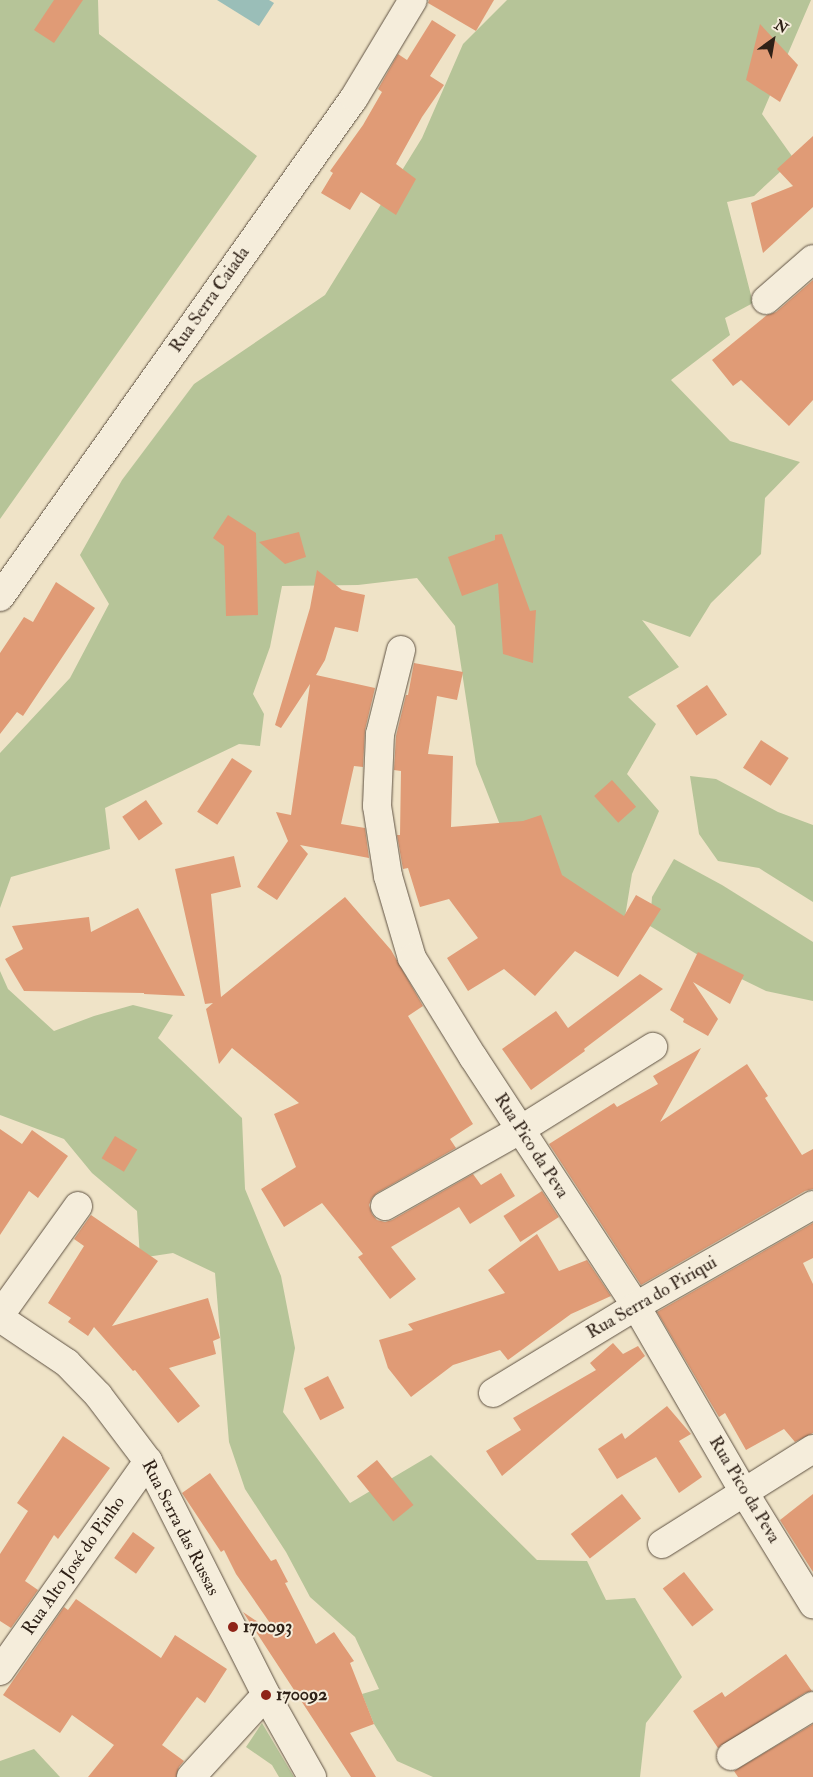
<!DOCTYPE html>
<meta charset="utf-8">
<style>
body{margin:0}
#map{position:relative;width:813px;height:1777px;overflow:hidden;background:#efe3c7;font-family:"IM FELL Double Pica",serif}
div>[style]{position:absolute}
.green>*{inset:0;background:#b6c498}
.water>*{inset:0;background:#9abeb8}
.building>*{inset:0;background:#e09b76;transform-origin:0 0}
.roads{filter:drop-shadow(0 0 1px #5f5243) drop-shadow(0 0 1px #5f5243)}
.minor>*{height:28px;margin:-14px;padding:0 14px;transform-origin:14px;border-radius:14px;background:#f5eddb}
.secondary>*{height:28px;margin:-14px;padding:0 14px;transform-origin:14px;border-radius:14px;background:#f5eddb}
.dots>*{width:14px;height:14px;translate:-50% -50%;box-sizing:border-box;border:2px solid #f5eddb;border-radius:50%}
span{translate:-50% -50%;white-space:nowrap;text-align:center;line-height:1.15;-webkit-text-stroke:4px #f5eddb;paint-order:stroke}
.street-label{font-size:18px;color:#2f2117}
.poi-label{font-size:18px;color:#2f2117;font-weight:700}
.left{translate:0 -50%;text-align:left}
.north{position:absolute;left:748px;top:15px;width:50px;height:50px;-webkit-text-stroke:4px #f5eddb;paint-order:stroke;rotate:32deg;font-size:14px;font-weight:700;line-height:20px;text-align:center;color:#2f2117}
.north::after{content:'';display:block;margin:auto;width:18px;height:22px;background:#2f2117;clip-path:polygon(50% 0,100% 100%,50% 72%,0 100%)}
</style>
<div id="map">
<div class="green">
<i style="clip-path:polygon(0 0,98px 0,99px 34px,257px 156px,0 519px)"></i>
<i style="clip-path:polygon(507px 0,811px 0,762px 114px,794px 159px,754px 196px,727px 202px,753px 303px,725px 318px,730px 335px,671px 380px,730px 441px,800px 462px,765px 498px,761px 554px,711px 603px,690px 637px,642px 620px,679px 667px,628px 697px,656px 724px,627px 774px,659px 811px,632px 874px,624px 923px,586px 915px,500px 825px,476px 764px,455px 626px,417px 578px,358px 585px,282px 586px,270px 647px,253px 694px,264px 714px,260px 746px,239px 744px,105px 808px,110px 849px,11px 877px,0 908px,0 753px,70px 678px,109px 604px,80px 555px,122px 480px,194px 384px,325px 295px,422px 138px,463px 44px)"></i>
<i style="clip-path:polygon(690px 776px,716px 779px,778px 812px,813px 825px,813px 902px,759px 868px,718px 861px,699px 834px)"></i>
<i style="clip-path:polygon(674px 859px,722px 885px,813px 942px,813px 1001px,766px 991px,723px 970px,650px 926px,652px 897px)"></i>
<i style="clip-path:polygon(0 971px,8px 989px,54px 1031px,94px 1016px,133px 1005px,173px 1015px,158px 1038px,242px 1118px,245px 1189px,281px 1276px,295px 1348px,283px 1412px,350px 1503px,431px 1455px,537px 1560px,587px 1561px,606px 1600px,635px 1598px,682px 1677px,646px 1723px,640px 1777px,433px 1777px,397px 1761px,374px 1724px,362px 1694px,379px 1689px,355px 1637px,310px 1597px,286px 1552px,245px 1489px,229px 1442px,215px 1273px,173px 1253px,140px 1258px,137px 1211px,92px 1173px,64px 1139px,0 1115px)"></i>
<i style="clip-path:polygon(262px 1723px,294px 1777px,279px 1777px,272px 1765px,246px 1747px)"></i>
<i style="clip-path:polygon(34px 1749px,60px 1777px,0 1777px,0 1761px)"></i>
</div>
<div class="water">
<i style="clip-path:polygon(217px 0,269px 0,274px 3px,259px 26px)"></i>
</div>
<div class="building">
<i style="clip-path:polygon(54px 0,83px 0,54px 43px,34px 30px)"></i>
<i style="clip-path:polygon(429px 0,494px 0,476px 31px,428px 3px)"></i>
<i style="clip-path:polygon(432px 20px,456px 35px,430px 76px,444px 85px,422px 117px,396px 164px,416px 179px,396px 215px,361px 192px,350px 210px,321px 193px,333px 173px,330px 171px,363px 125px,382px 92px,378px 89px,398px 54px,407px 60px)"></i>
<i style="clip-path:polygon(760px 24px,798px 65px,780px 102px,746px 80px)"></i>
<i style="clip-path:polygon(813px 136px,813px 207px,763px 253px,751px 203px,793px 186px,777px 169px)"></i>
<i style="clip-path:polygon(813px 280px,813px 400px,789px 426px,741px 380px,733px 386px,712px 360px,767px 315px,776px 312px)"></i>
<i style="clip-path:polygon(228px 515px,256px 533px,258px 615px,226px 616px,224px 546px,213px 538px)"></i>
<i style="clip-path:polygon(299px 532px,306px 557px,285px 564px,259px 542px)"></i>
<i style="clip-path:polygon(502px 534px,530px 611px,536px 610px,533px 663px,503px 654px,498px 583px,462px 596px,448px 557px,495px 540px,495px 535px)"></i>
<i style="clip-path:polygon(317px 570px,342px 590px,365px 595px,358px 632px,335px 627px,325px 660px,316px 675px,375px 688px,365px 730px,363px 767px,354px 766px,341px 824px,365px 828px,369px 858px,300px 845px,308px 854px,277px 900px,257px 887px,288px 841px,276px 812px,291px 815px,310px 684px,281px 728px,275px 725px,310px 608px)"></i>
<i style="clip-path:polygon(56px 582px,95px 608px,23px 716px,17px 712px,0 734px,0 653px,24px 617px,33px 622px)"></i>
<i style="clip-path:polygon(414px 663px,463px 672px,457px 700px,437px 696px,428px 754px,453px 756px,451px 827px,523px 821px,541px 815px,562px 875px,624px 916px,636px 895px,661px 909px,618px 977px,575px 951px,535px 996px,504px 969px,468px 991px,447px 958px,478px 938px,449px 899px,420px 907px,408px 868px,403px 869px,397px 835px,400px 835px,401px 771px,394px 770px,396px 736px,406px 695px,408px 695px)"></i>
<i style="left:707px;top:685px;width:36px;height:37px;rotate:56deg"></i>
<i style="left:761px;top:740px;width:33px;height:33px;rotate:33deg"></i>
<i style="left:232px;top:758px;width:24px;height:64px;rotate:33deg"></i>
<i style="left:612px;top:780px;width:36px;height:24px;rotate:48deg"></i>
<i style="left:146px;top:800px;width:29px;height:29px;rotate:55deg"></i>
<i style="clip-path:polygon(234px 856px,241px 887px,211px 894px,221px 997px,345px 897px,391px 950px,423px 1006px,408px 1016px,473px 1124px,450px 1139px,456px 1148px,377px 1193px,372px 1198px,369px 1205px,372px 1214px,377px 1220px,385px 1222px,392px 1220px,473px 1174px,481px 1185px,501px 1173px,515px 1196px,470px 1224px,459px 1207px,391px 1247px,416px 1279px,390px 1299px,358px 1257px,363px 1254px,322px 1203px,284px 1227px,261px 1189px,296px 1167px,274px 1114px,299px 1103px,232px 1048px,219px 1064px,206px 1009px,213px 1003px,205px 1004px,175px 869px)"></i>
<i style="clip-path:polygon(138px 908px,185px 996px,144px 994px,144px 993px,24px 991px,5px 959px,23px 949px,12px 926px,89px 917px,91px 932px)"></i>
<i style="clip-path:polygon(698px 952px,744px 975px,730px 1004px,693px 982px,718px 1019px,708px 1036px,683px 1022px,684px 1019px,670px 1010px)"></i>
<i style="clip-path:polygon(640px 974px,663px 989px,584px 1049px,585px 1051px,531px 1090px,502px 1049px,556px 1011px,568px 1028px)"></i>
<i style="clip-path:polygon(701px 1048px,660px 1122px,747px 1064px,768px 1096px,765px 1098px,802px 1155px,813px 1149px,813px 1189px,805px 1191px,641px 1285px,549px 1144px,614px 1103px,617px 1107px,658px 1084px,653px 1076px)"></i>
<i style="clip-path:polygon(0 1129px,22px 1144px,32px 1130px,68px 1156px,38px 1198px,29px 1191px,0 1235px)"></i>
<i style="left:115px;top:1136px;width:26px;height:26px;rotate:31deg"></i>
<i style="left:542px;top:1191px;width:31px;height:46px;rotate:57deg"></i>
<i style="clip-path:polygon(91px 1215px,158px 1261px,112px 1326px,208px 1298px,220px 1338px,213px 1341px,216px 1354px,169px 1368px,200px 1406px,178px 1423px,135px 1370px,133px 1371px,94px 1327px,88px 1336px,68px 1322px,71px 1318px,48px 1303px,84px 1246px,74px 1239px)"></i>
<i style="clip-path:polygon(813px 1223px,813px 1258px,803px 1263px,813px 1284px,813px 1433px,795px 1442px,784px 1429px,746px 1450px,725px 1413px,719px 1417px,657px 1312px)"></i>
<i style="clip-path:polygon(537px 1234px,559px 1271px,587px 1260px,611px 1296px,571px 1314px,508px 1360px,500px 1350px,453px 1365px,411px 1397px,388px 1368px,379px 1340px,413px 1330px,408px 1324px,505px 1293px,488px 1270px)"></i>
<i style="clip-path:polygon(613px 1343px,623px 1354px,638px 1346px,645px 1356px,502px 1476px,486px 1451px,521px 1430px,513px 1418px,596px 1370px,590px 1363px)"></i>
<i style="left:328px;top:1376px;width:36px;height:27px;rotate:63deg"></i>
<i style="clip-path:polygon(667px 1406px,691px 1434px,679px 1441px,702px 1477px,679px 1493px,656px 1457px,617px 1479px,598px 1449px,622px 1433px,625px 1439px)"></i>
<i style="clip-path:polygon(63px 1436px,110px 1468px,58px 1539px,54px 1535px,25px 1581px,38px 1590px,11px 1628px,0 1621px,0 1554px,28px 1511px,17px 1503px)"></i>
<i style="left:377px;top:1460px;width:58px;height:26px;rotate:51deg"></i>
<i style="clip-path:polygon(210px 1473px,271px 1561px,276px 1559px,288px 1582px,285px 1583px,316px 1644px,334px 1632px,354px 1661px,350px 1663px,374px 1724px,350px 1733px,376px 1777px,351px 1777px,243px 1612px,279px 1636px,236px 1574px,224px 1550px,221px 1552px,182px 1493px)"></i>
<i style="left:622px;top:1494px;width:31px;height:65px;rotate:52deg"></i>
<i style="clip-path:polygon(813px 1494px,813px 1572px,780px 1520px)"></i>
<i style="left:133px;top:1532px;width:27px;height:32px;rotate:36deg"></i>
<i style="left:684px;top:1572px;width:48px;height:27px;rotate:52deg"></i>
<i style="clip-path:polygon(76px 1599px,161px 1658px,175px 1635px,227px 1669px,205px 1703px,197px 1697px,162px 1745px,184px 1761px,179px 1767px,176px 1777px,88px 1777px,114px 1745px,72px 1715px,60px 1733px,3px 1695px,64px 1607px,68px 1610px)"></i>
<i style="clip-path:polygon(786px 1654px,812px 1691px,805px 1693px,718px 1748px,693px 1711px,722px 1692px,725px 1697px)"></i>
<i style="clip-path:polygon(813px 1724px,813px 1777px,738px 1777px,734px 1771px)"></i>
</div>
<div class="roads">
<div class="minor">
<i style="left:766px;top:300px;width:62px;rotate:-41.1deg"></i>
<i style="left:0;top:597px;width:612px;rotate:-54.65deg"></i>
<i style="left:354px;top:98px;width:114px;rotate:-59deg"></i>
<i style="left:401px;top:650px;width:87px;rotate:104deg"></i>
<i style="left:380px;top:734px;width:72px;rotate:92.4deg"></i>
<i style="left:377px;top:806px;width:71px;rotate:81.1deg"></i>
<i style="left:388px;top:876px;width:85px;rotate:73.7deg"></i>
<i style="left:412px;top:958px;width:116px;rotate:58.4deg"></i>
<i style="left:473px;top:1057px;width:298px;rotate:56.8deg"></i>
<i style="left:636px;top:1306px;width:215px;rotate:59.9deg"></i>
<i style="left:744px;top:1492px;width:132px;rotate:58.4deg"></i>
<i style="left:385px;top:1206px;width:155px;rotate:-29.4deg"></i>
<i style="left:520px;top:1130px;width:157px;rotate:-32deg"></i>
<i style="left:0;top:1315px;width:134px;rotate:-54.4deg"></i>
<i style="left:493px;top:1393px;width:167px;rotate:-31.3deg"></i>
<i style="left:636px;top:1306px;width:204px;rotate:-29.7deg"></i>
<i style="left:662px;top:1544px;width:178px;rotate:-32.2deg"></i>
<i style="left:0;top:1671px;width:257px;rotate:-54.8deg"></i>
<i style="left:731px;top:1756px;width:96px;rotate:-31.4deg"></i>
<i style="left:191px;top:1777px;width:111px;rotate:-47.6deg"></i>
</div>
<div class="secondary">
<i style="left:0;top:1318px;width:81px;rotate:33.9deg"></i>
<i style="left:67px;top:1363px;width:45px;rotate:45.9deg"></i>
<i style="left:98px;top:1395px;width:83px;rotate:52.9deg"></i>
<i style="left:148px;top:1461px;width:262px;rotate:63.2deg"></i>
<i style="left:266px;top:1695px;width:94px;rotate:60.7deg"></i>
</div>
</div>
<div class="dots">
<i style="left:233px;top:1627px;background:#8f2418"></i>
<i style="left:266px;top:1695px;background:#8f2418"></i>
</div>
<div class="street-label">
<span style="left:210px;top:300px;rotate:-55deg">Rua Serra Caiada</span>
<span style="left:531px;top:1146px;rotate:57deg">Rua Pico da Peva</span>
<span style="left:652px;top:1298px;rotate:-30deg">Rua Serra do Piriqui</span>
<span style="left:744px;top:1490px;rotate:59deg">Rua Pico da Peva</span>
<span style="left:180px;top:1528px;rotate:63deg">Rua Serra das Russas</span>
<span style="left:74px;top:1566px;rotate:-55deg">Rua Alto José do Pinho</span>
</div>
<div class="poi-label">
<span class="left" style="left:243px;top:1627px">170093</span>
<span class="left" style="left:276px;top:1695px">170092</span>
</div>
<div class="north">N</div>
</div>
